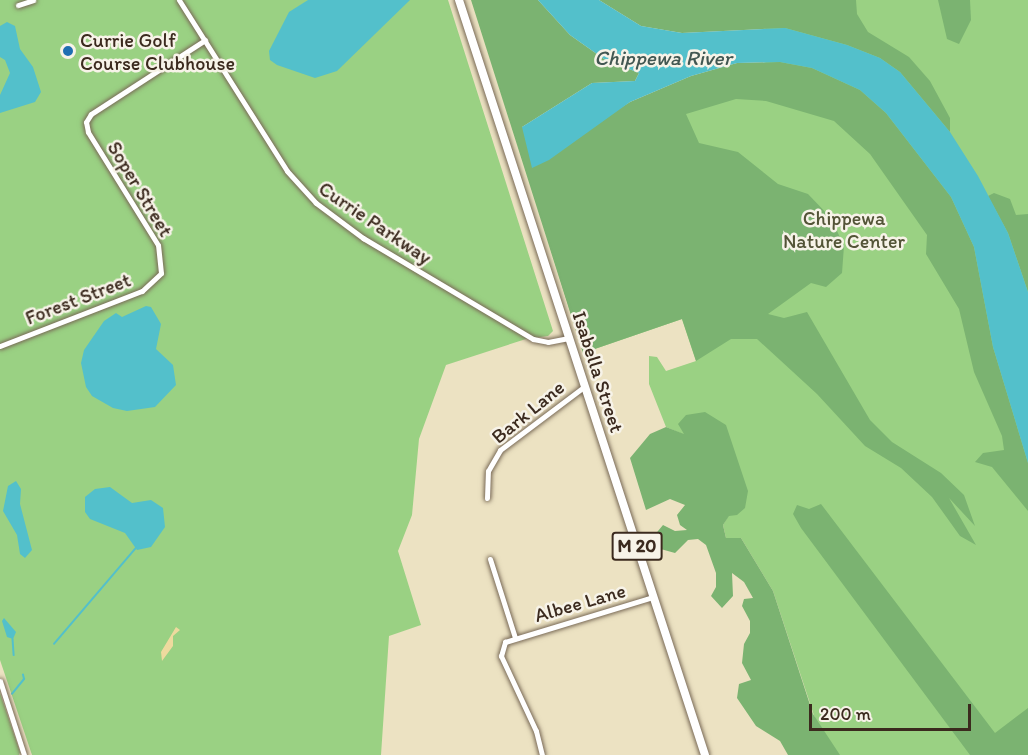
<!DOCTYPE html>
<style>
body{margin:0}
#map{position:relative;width:1028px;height:755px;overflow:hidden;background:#ece2c2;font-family:Itim,sans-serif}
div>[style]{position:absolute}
.green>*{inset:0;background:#9ad183}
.forest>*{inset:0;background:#7bb371}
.sand>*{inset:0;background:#eeda9e}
.water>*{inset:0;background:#53c0cb}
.stream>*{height:1.5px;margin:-0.75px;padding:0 0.75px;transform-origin:0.75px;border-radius:0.75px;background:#53c0cb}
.roads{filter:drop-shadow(0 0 2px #796a57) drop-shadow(0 0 2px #796a57)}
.minor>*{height:5px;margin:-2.5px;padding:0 2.5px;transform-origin:2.5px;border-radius:2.5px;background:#fff}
.trunk>*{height:8px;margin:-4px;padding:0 4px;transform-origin:4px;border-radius:4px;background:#fff}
.dots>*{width:16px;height:16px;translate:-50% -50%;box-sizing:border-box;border:3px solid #f7f3e8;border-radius:50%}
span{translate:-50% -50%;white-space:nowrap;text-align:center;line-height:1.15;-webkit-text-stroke:5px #f7f3e8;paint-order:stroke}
.shield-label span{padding:2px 4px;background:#f7f3e8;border:2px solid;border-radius:4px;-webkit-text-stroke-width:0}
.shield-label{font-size:18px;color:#3b2a1e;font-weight:700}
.poi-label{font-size:20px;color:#3b2a1e}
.left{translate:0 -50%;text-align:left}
.street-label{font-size:20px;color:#3b2a1e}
.park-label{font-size:20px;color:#535437}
.water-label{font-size:21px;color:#425752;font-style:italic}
.scale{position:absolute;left:809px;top:704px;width:162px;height:27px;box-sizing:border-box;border:3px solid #3b2a1e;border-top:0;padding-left:8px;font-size:18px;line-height:21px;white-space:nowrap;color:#3b2a1e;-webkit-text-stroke:4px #f7f3e8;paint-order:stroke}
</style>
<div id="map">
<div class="green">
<i style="clip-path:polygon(0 0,448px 0,553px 331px,548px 336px,526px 339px,446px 365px,419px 439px,412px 515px,398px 551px,421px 625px,389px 636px,381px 755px,32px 755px,0 660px)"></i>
<i style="clip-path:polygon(765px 0,1028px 0,1028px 755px,827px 755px,773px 591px,741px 538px,726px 538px,723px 525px,729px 515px,685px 435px,666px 427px,649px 384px,649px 356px,657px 357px,666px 371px,696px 361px,682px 319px,583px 353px,526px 170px,766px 62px)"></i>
<i style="clip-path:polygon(0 693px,20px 752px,19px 755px,0 755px)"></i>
</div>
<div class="forest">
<i style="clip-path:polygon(471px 0,538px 0,570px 35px,604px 59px,639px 73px,635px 81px,592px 83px,522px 127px,604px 118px,630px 102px,691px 76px,737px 63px,780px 62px,812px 68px,860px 90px,886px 113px,951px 197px,974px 247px,993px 347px,1028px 463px,1028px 511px,992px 467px,975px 462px,983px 453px,1004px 450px,1002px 436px,974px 372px,959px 309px,926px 254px,927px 235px,870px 154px,834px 121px,766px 101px,736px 99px,686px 114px,699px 143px,738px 152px,778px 184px,808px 194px,831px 218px,844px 246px,842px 273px,826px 287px,811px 283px,768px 314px,784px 318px,807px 312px,870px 420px,892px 442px,941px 473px,964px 495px,975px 526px,949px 498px,976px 545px,960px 536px,932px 497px,901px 468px,865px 446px,817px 394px,757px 339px,731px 339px,696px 361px,682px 319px,583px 353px)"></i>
<i style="clip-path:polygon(599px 0,856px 0,857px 14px,868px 32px,909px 57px,930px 81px,950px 118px,950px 132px,900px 72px,880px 58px,847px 45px,785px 28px,682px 33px,641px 26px)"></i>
<i style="clip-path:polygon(938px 0,970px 0,971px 20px,959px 44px,947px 39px)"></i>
<i style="clip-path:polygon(994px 193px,1010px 199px,1016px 215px,1028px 214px,1028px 292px,1008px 233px,988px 196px)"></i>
<i style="clip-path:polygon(705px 412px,726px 425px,748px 491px,745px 508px,737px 515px,729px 516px,723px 525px,726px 538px,741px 538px,773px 591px,813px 714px,840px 755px,788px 755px,780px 741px,756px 726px,737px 698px,739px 684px,751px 680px,742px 663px,744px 644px,750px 633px,750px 621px,742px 606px,744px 599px,753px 598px,744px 582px,732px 573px,733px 596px,722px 608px,711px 596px,716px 587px,716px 573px,706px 545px,698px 539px,688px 540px,675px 553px,657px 548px,653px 537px,663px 525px,675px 531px,687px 530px,680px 525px,677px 515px,685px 505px,670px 499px,646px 510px,630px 458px,650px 434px,666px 427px,684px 434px,678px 424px,686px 415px)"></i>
<i style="clip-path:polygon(821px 504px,995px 733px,1028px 708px,1028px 755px,970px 755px,801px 528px,793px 514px,797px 505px,809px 509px)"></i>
</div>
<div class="sand">
<i style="clip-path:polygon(176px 627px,180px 630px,173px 636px,173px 646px,162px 661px,161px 652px)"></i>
</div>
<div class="water">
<i style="clip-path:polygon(308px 0,410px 0,337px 71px,315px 78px,277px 65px,270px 60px,269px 51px,289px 12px)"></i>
<i style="clip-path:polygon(538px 0,599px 0,641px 26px,682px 33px,785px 28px,847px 45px,880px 58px,900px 72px,950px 132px,978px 176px,1008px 233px,1028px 292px,1028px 463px,993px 347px,974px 247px,951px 197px,886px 113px,860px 90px,812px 68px,780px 62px,737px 63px,691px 76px,630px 102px,549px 160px,532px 168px,522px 127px,592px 83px,635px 81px,639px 73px,604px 59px,570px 35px)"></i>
<i style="clip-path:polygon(7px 22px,15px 26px,20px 49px,33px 67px,41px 92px,35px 102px,0 113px,0 95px,10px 73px,5px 60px,0 57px,0 26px)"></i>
<i style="clip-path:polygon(146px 306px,151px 307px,161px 324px,156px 349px,173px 365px,176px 385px,155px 407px,127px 411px,113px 408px,92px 396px,86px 387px,81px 363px,84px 350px,104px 321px,116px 313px,122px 317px)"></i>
<i style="clip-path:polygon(16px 481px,21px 489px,20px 504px,32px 550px,25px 558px,20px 554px,17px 535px,3px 511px,8px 486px)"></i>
<i style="clip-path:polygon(110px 487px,132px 503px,151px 500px,163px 508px,165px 527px,151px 547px,137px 550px,125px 533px,90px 519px,85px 512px,85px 497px,95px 489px)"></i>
<i style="clip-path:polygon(4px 618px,16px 632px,13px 639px,7px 637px,2px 621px)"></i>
</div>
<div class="stream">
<i style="left:13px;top:639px;width:16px;rotate:86deg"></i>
<i style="left:54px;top:644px;width:126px;rotate:-49.5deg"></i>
<i style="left:12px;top:694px;width:19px;rotate:-51deg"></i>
<i style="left:24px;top:679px;width:4px;rotate:-104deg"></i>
</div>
<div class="roads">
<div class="minor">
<i style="left:179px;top:0;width:202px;rotate:57.7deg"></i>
<i style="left:287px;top:171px;width:43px;rotate:47.8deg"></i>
<i style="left:316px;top:203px;width:59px;rotate:36.7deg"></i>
<i style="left:363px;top:238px;width:198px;rotate:30.7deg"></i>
<i style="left:533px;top:339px;width:15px;rotate:11deg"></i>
<i style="left:548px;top:342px;width:21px;rotate:-11deg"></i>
<i style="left:18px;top:5px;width:16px;rotate:-18deg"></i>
<i style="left:0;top:346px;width:152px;rotate:-21.2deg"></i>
<i style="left:142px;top:291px;width:26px;rotate:-43deg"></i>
<i style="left:161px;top:273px;width:28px;rotate:-96deg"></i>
<i style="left:158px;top:245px;width:133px;rotate:-121.8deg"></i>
<i style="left:88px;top:132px;width:10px;rotate:-101deg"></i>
<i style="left:86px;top:122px;width:9px;rotate:-58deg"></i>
<i style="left:91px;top:114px;width:136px;rotate:-33deg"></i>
<i style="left:487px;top:498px;width:27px;rotate:-88deg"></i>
<i style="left:488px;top:471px;width:24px;rotate:-60deg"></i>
<i style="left:500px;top:450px;width:106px;rotate:-37deg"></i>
<i style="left:490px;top:559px;width:83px;rotate:72.4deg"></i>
<i style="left:0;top:681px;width:78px;rotate:72deg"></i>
<i style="left:542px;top:755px;width:25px;rotate:-104deg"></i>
<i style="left:536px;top:731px;width:83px;rotate:-115deg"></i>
<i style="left:501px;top:656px;width:15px;rotate:-74deg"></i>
<i style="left:505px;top:642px;width:155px;rotate:-16.9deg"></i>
</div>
<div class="trunk">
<i style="left:459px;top:0;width:794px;rotate:71.95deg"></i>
</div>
</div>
<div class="dots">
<i style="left:68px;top:51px;background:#1f6fb2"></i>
</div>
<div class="shield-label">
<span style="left:637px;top:546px">M 20</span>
</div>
<div class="poi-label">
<span class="left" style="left:80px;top:52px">Currie Golf<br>Course Clubhouse</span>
</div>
<div class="street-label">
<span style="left:140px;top:189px;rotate:59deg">Soper Street</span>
<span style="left:375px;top:223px;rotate:34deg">Currie Parkway</span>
<span style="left:78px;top:299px;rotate:-21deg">Forest Street</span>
<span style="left:598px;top:372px;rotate:72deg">Isabella Street</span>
<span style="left:528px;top:412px;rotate:-39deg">Bark Lane</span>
<span style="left:580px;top:603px;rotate:-16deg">Albee Lane</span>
</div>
<div class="park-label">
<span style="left:844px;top:230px">Chippewa<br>Nature Center</span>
</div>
<div class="water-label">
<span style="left:663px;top:58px">Chippewa River</span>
</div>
<div class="scale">200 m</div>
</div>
